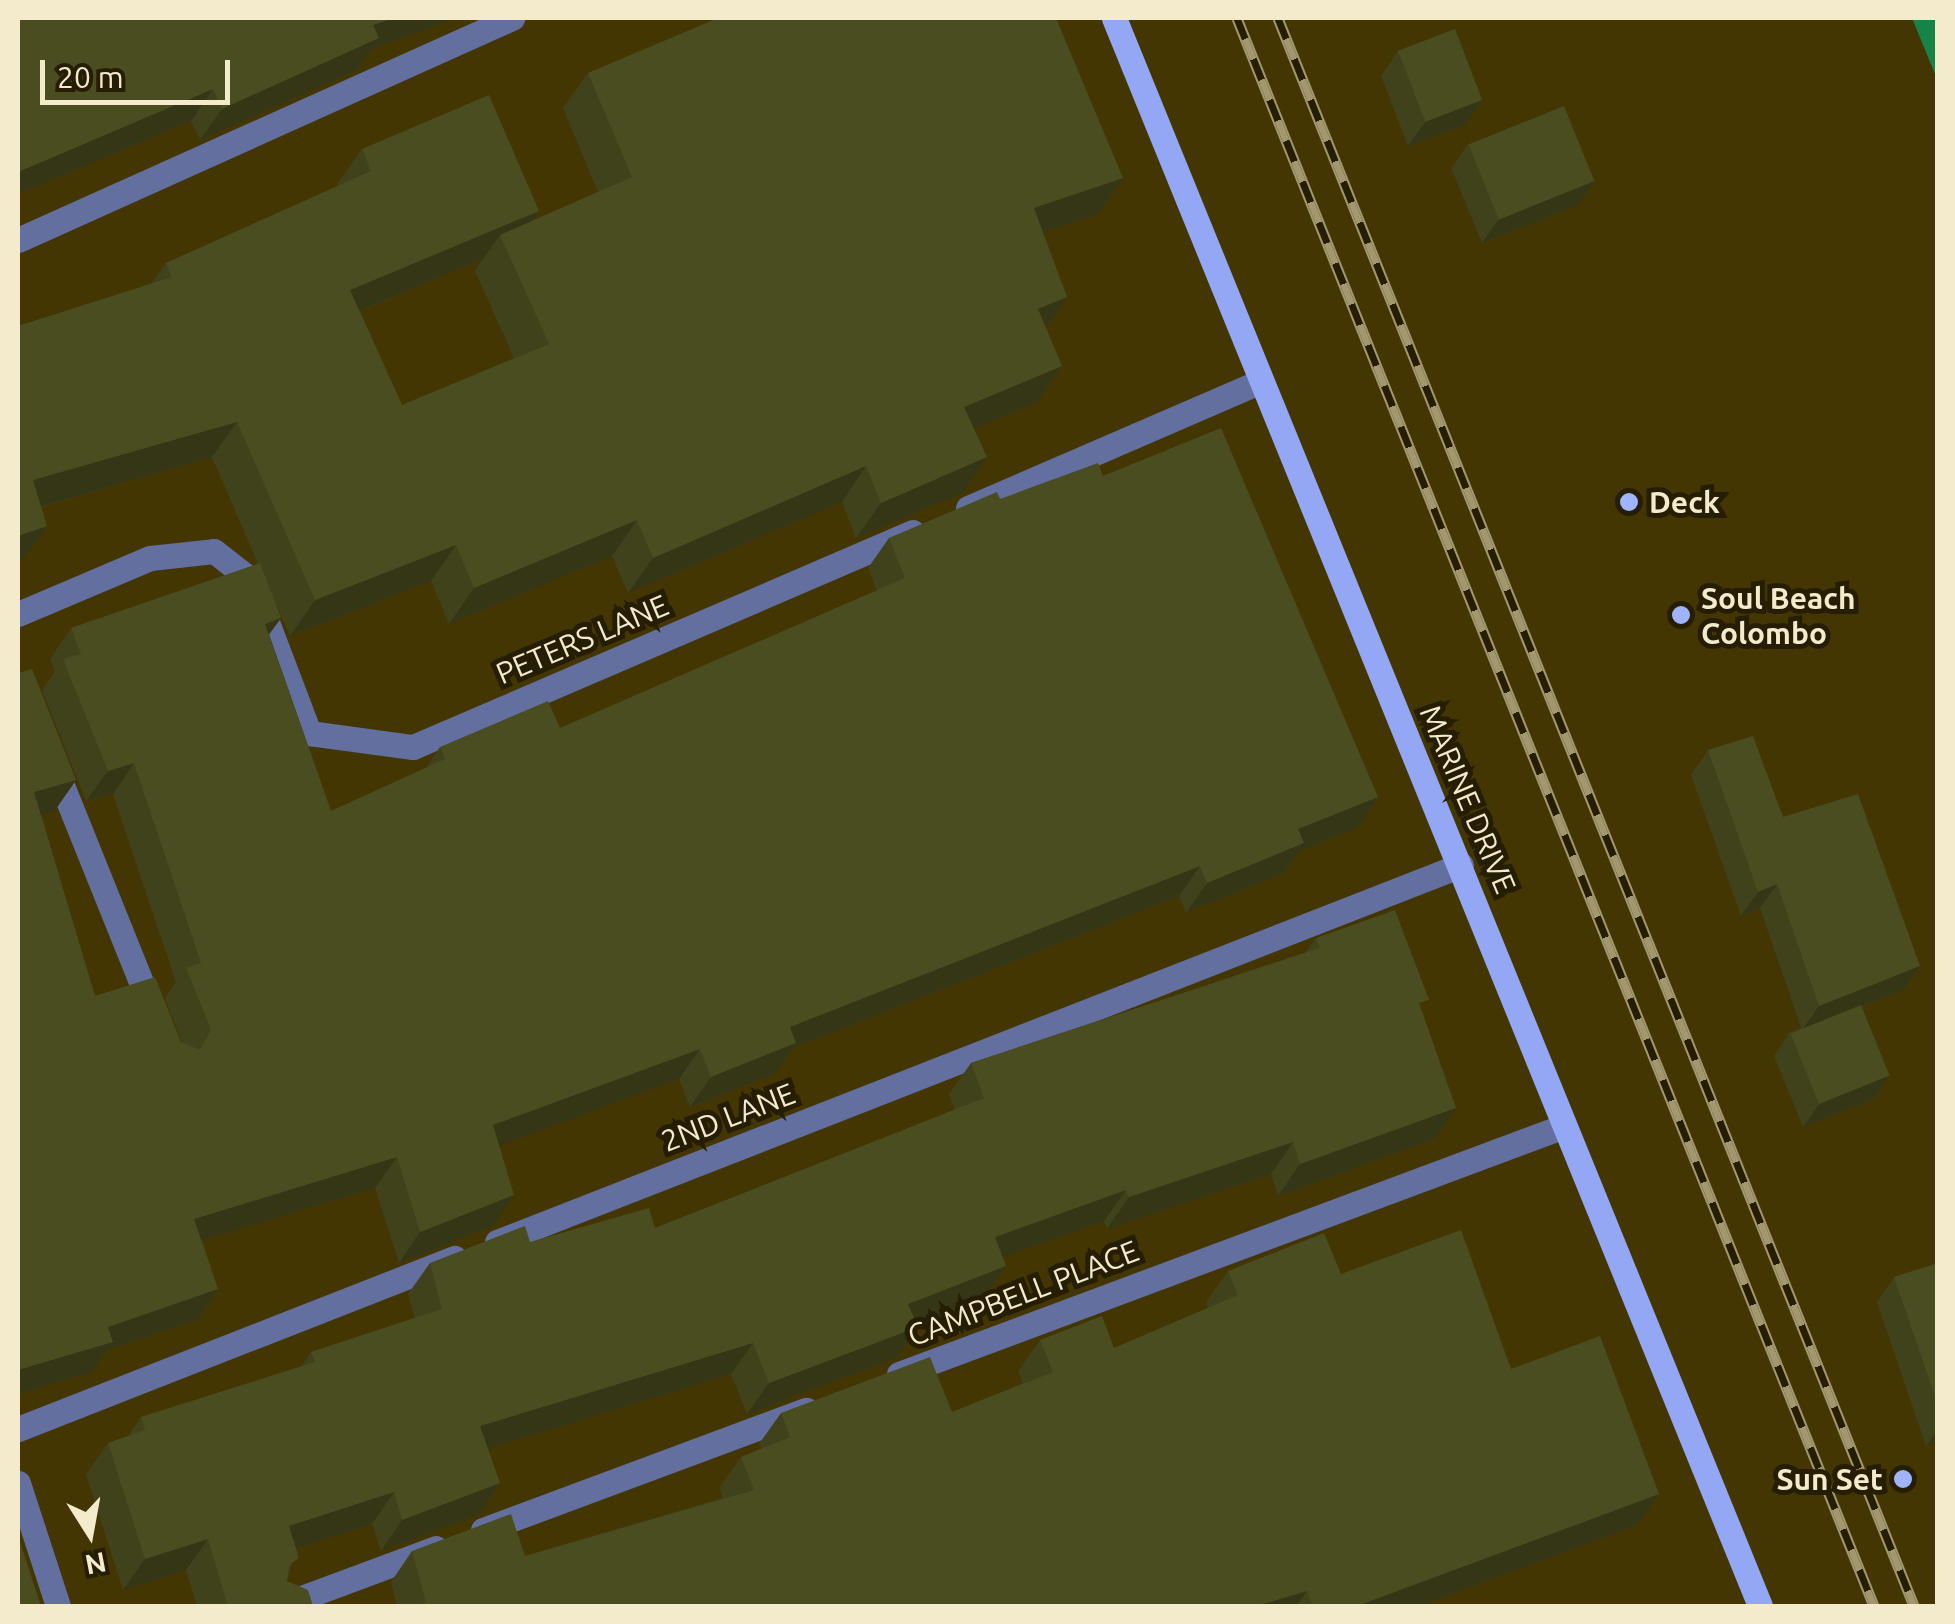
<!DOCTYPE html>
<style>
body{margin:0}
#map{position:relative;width:1955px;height:1624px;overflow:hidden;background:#433603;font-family:Ubuntu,sans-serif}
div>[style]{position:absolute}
.water>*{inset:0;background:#168446}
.minor>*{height:25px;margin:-12.5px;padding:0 12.5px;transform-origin:12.5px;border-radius:12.5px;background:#636f9e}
.primary>*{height:25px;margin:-12.5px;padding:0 12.5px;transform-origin:12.5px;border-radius:12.5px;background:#94a7f4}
.rail>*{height:11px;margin-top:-5.5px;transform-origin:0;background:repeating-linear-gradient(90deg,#251e05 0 22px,#a2976f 0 44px);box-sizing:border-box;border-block:2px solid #a2976f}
.wall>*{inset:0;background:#40421c}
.shaded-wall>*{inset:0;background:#343616}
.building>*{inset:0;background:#4a4d20;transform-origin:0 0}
.dots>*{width:28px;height:28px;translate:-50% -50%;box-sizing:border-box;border:5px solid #251e05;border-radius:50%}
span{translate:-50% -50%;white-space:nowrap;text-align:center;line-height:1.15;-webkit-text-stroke:10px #251e05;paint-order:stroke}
.poi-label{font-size:30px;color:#f4ebcc;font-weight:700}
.left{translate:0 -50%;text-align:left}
.right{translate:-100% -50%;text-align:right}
.street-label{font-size:30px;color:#f4ebcc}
.frame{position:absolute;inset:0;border:20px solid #f4ebcc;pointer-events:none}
.north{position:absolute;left:40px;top:1484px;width:100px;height:100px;-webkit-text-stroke:8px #251e05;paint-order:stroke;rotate:169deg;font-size:28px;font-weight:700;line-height:40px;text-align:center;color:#f4ebcc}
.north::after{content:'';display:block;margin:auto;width:35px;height:45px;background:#f4ebcc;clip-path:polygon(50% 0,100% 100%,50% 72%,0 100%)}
.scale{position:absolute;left:40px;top:60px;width:190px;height:45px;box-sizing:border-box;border:5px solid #f4ebcc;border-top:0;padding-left:12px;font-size:30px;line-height:35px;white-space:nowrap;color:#f4ebcc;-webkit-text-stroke:8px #251e05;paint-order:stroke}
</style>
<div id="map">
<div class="water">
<i style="clip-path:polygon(1912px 18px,1937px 18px,1937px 79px)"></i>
</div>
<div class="minor">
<i style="left:18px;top:240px;width:542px;rotate:-24.2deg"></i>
<i style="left:968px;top:508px;width:315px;rotate:-23.4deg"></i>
<i style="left:18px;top:614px;width:143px;rotate:-23deg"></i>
<i style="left:150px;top:558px;width:64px;rotate:-6.2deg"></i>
<i style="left:214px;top:551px;width:47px;rotate:38.1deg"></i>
<i style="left:251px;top:580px;width:164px;rotate:69.2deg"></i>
<i style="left:309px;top:733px;width:105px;rotate:7.7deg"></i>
<i style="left:413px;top:747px;width:544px;rotate:-23.27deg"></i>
<i style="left:53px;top:763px;width:271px;rotate:68.1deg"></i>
<i style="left:497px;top:1242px;width:1035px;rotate:-21.36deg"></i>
<i style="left:899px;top:1374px;width:710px;rotate:-20.45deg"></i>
<i style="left:18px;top:1429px;width:469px;rotate:-21.4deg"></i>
<i style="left:18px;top:1483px;width:129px;rotate:72deg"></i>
<i style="left:483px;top:1530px;width:345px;rotate:-20.4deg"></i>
<i style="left:280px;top:1606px;width:166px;rotate:-20.4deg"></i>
</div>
<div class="primary">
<i style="left:1114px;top:18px;width:1714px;rotate:67.86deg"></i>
</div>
<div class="rail">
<i style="left:1237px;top:18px;width:1711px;rotate:68.14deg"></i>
<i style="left:1278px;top:18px;width:1711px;rotate:68.17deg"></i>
</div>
<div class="wall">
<i style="clip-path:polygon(18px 18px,458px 18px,372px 49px,357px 70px,200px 140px,191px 121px,18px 194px)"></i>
<i style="clip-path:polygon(1398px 51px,1482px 100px,1465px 125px,1408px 146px,1381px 76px)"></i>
<i style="clip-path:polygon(evenodd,588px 73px,1123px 178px,1098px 214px,1043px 232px,1046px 328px,1062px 366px,1037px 402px,974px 428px,962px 493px,856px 538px,842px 502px,628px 593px,612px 556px,449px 624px,431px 581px,290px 636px,274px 600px,281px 618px,269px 634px,331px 811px,426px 768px,440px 747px,560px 728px,877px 591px,868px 568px,889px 538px,1000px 499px,1103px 476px,1378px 797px,1357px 828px,1299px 851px,1283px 873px,1186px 913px,1179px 896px,793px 1048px,775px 1074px,690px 1107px,679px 1079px,499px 1145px,493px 1226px,399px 1263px,375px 1188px,202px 1240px,218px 1289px,197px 1320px,107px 1350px,92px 1372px,18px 1394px,18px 673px,76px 780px,55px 810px,41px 814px,95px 996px,182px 1042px,165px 998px,176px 982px,113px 794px,86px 801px,42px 690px,55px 671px,50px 659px,71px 628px,258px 564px,212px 457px,41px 507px,47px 526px,22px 561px,18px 563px,18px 326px,151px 284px,166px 263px,338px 186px,337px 184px,362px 149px,539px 211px,531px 221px,598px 192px,563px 108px,588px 73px,483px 259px,475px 271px,514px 358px,402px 405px,360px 311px,483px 259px)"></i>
<i style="clip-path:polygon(1468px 144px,1595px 181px,1578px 205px,1482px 243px,1451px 168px)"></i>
<i style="clip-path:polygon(1708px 750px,1783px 817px,1903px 990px,1862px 1007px,1872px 1100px,1803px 1127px,1774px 1056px,1790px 1032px,1801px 1028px,1760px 908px,1741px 916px,1691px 775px)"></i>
<i style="clip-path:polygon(1316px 938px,1422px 1010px,1434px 1139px,1278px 1196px,1271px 1174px,1107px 1229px,1104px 1221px,1003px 1257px,1006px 1266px,984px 1297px,916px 1324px,918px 1327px,896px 1358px,747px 1414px,731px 1374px,488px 1448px,478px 1515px,381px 1551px,372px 1524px,296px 1548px,287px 1581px,313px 1606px,197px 1606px,186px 1570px,123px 1590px,86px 1474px,108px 1443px,128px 1436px,141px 1417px,302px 1366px,311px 1352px,415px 1318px,408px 1294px,430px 1263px,530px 1242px,655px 1228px,955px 1110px,949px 1094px,971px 1063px,1306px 952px)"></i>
<i style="clip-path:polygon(1938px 1263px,1938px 1442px,1926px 1446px,1877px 1302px,1894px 1277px)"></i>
<i style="clip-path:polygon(1228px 1271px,1341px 1274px,1511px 1369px,1659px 1494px,1637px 1525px,1419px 1606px,397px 1606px,391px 1582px,412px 1551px,525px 1556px,723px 1498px,719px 1488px,741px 1457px,761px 1449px,759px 1444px,781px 1413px,952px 1412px,1023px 1383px,1018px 1371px,1040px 1340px,1114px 1348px,1208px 1308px,1206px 1302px)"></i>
</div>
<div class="shaded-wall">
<i style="clip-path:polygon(394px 18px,458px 18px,372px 49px,357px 70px,200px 140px,222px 109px,373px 25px)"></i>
<i style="clip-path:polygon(213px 89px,191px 121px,18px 194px,18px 172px)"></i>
<i style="clip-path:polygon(1482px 100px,1465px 125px,1408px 146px,1425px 122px)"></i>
<i style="clip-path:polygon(1123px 178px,1098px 214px,1009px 244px,1034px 208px)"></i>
<i style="clip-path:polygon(1595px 181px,1578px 205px,1482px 243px,1499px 219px)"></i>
<i style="clip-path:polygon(539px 211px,514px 246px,500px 235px,483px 259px,325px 325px,350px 290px)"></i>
<i style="clip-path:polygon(1067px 297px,1042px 333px,1038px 309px)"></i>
<i style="clip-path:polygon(1062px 366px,1037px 402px,940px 443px,964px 407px)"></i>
<i style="clip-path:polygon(237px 422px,212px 457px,18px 513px,33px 480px)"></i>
<i style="clip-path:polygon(987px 457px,962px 493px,856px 538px,881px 503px)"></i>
<i style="clip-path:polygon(866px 466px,842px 502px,628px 593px,653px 558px)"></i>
<i style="clip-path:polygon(637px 520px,612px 556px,449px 624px,474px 588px)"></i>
<i style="clip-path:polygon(47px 526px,22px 561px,18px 563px,18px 536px)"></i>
<i style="clip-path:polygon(456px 545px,431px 581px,290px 636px,315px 600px)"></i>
<i style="clip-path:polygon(281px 618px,259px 648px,265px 624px)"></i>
<i style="clip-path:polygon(134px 763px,113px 794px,86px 801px,108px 771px)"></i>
<i style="clip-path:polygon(76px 780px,55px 810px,18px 821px,34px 792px)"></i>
<i style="clip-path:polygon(1378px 797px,1357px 828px,1299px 851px,1283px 873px,1186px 913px,1207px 883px,1298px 829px)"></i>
<i style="clip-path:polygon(1200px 866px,1179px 896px,793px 1048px,775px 1074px,690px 1107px,711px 1077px,790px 1027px)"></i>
<i style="clip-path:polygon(1777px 884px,1760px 908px,1741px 916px,1758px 892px)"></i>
<i style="clip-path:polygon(1920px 966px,1903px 990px,1802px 1030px,1819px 1006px)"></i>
<i style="clip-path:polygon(700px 1049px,679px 1079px,472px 1156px,493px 1125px)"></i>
<i style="clip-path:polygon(1889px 1076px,1872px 1100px,1803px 1127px,1820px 1103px)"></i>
<i style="clip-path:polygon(1456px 1108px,1434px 1139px,1278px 1196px,1300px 1164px)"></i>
<i style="clip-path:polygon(1293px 1142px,1271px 1174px,1107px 1229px,1129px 1197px)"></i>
<i style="clip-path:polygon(397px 1157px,375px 1188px,173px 1249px,194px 1219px)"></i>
<i style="clip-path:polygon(1126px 1190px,1104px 1221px,973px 1268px,995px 1237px)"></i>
<i style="clip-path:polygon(514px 1195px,493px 1226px,399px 1263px,420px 1232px)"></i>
<i style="clip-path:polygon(1006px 1266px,984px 1297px,887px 1336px,908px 1304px)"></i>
<i style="clip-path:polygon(218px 1289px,197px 1320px,107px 1350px,92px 1372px,18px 1394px,18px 1370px,108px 1327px)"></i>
<i style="clip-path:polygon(918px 1327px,896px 1358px,747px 1414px,769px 1383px)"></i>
<i style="clip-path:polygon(753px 1343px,731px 1374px,458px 1458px,480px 1426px)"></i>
<i style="clip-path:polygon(1938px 1430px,1938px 1442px,1926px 1446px)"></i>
<i style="clip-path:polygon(500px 1483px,478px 1515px,381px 1551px,402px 1520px)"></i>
<i style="clip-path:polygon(394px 1492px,372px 1524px,267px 1558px,289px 1526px)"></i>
<i style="clip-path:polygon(1659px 1494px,1637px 1525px,1419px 1606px,1357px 1606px)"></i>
<i style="clip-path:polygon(208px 1539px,186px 1570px,123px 1590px,145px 1559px)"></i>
<i style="clip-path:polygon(1307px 1591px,1296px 1606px,1256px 1606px)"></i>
</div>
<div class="building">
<i style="clip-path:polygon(18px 18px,394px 18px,373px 25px,379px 38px,222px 109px,213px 89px,18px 172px)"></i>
<i style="clip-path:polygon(718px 18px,1056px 18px,1123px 178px,1034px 208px,1067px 297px,1038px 309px,1062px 366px,964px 407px,987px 457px,881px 503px,866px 466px,653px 558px,637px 520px,474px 588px,456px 545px,315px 600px,237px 422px,33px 480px,47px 526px,18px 536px,18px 326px,172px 277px,166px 263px,371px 171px,362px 149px,489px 95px,539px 211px,350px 290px,402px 405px,549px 344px,500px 235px,632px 177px,588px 73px)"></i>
<i style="left:1455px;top:29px;width:76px;height:61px;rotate:69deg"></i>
<i style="left:1564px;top:106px;width:81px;height:103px;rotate:68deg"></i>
<i style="clip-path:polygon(1221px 428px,1378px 797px,1298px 829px,1304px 843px,1207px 883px,1200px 866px,790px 1027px,796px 1043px,711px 1077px,700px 1049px,493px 1125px,514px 1195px,420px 1232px,397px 1157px,194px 1219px,218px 1289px,108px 1327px,113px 1342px,18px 1370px,18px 673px,32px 669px,76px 780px,34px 792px,95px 996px,155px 977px,181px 1042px,200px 1050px,211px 1030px,186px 968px,201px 963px,134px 763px,108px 771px,63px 659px,81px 654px,71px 628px,260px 563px,281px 618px,265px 624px,331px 811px,445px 759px,440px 747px,548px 701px,560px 728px,905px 578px,889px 538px,997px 492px,1000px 499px,1098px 463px,1103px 476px)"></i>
<i style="clip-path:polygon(1753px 736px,1783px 817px,1858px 794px,1920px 966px,1819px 1006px,1777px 884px,1758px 892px,1708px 750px)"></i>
<i style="clip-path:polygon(1395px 910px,1429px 1000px,1419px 1003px,1456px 1108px,1300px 1164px,1293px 1142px,1129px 1197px,1126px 1190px,995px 1237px,1006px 1266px,908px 1304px,918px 1327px,769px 1383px,753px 1343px,480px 1426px,500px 1483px,402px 1520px,394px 1492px,289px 1526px,299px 1558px,289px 1565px,287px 1581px,308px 1590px,313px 1606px,228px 1606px,208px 1539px,145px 1559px,108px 1443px,145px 1430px,141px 1417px,315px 1362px,311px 1352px,442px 1309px,430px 1263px,525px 1226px,530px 1242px,649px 1208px,655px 1228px,984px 1098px,971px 1063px,1320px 948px,1316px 938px)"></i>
<i style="left:1861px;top:1005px;width:76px;height:76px;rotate:68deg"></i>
<i style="clip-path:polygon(1461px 1230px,1511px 1369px,1600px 1336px,1659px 1494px,1357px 1606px,1313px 1606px,1307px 1591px,1256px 1606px,416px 1606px,426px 1602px,412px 1551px,511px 1514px,525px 1556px,754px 1490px,741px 1457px,790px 1437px,781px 1413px,930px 1357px,952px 1412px,1053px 1372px,1040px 1340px,1102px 1316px,1114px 1348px,1238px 1295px,1228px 1271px,1324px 1233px,1341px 1274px)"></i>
<i style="clip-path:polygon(1938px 1263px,1938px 1405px,1894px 1277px)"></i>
<i style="clip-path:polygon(18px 1536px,41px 1606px,18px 1606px)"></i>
</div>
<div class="dots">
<i style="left:1629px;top:502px;background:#a0b3fd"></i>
<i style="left:1681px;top:615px;background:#a0b3fd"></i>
<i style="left:1903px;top:1479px;background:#a0b3fd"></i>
</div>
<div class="poi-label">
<span class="left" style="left:1649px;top:502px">Deck</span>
<span class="left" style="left:1701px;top:615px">Soul Beach<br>Colombo</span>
<span class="right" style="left:1883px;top:1479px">Sun Set</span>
</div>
<div class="street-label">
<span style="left:582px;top:639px;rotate:-23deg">PETERS LANE</span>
<span style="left:1468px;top:799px;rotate:67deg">MARINE DRIVE</span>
<span style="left:728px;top:1117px;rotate:-21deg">2ND LANE</span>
<span style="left:1023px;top:1293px;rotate:-21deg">CAMPBELL PLACE</span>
</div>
<div class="frame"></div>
<div class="north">N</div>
<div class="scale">20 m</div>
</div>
